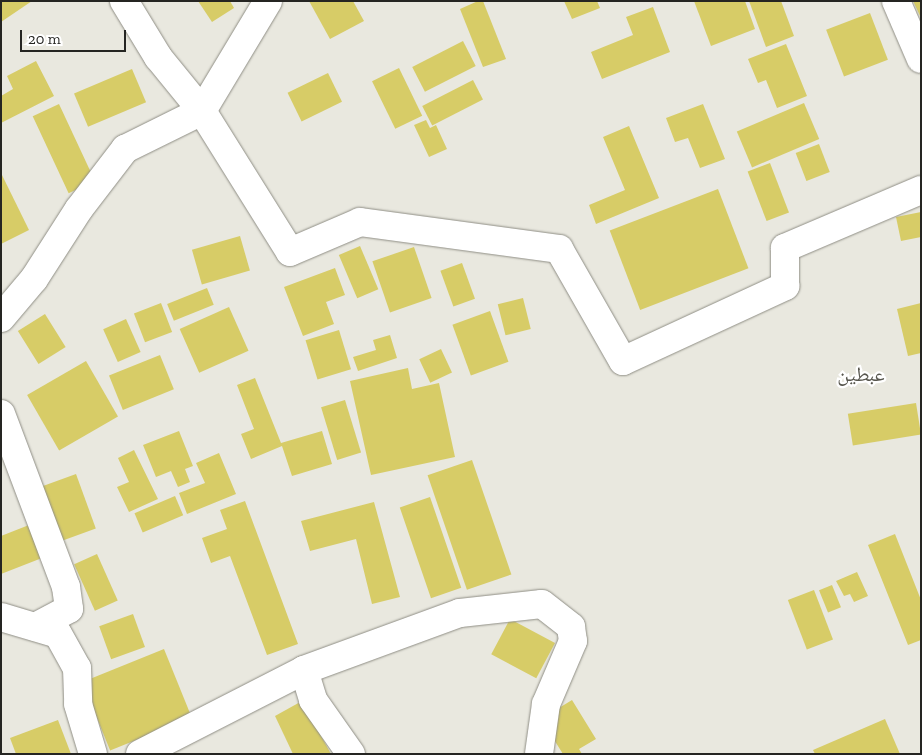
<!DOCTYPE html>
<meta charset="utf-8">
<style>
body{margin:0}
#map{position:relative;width:922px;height:755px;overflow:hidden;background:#e9e8df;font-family:"Zilla Slab","Noto Naskh Arabic",serif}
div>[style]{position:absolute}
.building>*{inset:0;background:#d7cc67;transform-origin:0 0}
.roads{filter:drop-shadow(0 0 1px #8f8e85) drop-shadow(0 0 1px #8f8e85)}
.street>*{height:28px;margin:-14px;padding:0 14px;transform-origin:14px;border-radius:14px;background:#fff}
span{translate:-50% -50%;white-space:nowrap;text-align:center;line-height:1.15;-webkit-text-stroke:4.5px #fff;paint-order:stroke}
.quarter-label{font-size:20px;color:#57564e}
.frame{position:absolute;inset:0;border:2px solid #252522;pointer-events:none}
.scale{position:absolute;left:20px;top:30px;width:106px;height:22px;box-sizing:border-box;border:2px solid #252522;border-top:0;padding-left:6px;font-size:15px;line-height:18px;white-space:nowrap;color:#252522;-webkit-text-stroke:4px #fff;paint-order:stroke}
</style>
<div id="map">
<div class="building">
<i style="clip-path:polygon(1px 1px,32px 1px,1px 22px)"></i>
<i style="clip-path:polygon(198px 1px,230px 1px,234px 8px,212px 22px)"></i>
<i style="clip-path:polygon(309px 1px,353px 1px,364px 21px,330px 39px)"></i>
<i style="clip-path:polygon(478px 1px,483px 1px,506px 59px,483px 67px,460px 9px)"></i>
<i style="clip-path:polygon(564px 1px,597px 1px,600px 8px,572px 19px)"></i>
<i style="clip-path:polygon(694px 1px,745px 1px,755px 29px,711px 46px)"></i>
<i style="clip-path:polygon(749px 1px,781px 1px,794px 36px,766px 47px)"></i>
<i style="clip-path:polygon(913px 1px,921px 1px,921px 18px)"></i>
<i style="clip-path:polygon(653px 7px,670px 52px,602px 79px,591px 52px,633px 35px,626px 17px)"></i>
<i style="left:870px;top:13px;width:50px;height:47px;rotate:69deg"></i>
<i style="left:463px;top:41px;width:28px;height:57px;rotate:63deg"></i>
<i style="clip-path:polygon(786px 44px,807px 96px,777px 108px,766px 80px,758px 83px,748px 59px)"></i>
<i style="clip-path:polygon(36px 61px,54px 96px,1px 123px,1px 96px,13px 89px,7px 76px)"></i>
<i style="left:399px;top:68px;width:53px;height:30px;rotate:64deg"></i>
<i style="left:132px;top:69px;width:36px;height:63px;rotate:67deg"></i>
<i style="left:328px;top:73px;width:32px;height:45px;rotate:64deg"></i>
<i style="left:473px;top:80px;width:22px;height:57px;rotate:63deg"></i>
<i style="left:804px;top:103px;width:39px;height:73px;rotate:67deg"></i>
<i style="left:59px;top:104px;width:85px;height:29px;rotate:65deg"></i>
<i style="clip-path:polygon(703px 104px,725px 159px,700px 168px,688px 138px,675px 142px,666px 118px)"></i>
<i style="clip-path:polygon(426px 120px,430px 128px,436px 125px,447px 149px,429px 157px,414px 125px)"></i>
<i style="clip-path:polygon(629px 126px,659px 198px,596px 224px,589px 205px,625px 190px,603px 137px)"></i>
<i style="left:819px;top:144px;width:30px;height:25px;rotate:69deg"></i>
<i style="left:770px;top:163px;width:53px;height:24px;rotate:69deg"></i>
<i style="clip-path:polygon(1px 173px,29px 230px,1px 244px)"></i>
<i style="left:718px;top:189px;width:85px;height:116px;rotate:69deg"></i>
<i style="clip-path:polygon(921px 212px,921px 237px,901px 241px,896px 217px)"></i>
<i style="left:240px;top:236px;width:36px;height:50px;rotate:74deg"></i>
<i style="left:360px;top:246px;width:47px;height:23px;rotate:67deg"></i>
<i style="left:414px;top:247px;width:54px;height:44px;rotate:71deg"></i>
<i style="left:462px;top:263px;width:38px;height:23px;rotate:70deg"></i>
<i style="clip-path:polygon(335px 268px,345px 295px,326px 302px,334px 324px,303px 336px,284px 287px)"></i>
<i style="left:207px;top:288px;width:18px;height:43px;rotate:68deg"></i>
<i style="left:523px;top:298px;width:32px;height:26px;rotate:76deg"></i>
<i style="left:161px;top:303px;width:31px;height:29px;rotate:69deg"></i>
<i style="clip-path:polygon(921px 303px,921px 353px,908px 356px,897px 309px)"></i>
<i style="left:229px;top:307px;width:48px;height:54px;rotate:66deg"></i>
<i style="left:490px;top:311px;width:54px;height:40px;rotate:70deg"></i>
<i style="left:45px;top:314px;width:39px;height:32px;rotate:58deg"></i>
<i style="left:126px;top:319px;width:36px;height:25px;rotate:66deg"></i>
<i style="left:339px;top:330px;width:41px;height:35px;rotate:73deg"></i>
<i style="clip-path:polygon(390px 335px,397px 358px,358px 371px,353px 357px,376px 350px,373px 340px)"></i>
<i style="left:441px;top:349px;width:26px;height:24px;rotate:65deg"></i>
<i style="left:160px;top:355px;width:37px;height:55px;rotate:68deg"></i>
<i style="left:86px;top:361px;width:64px;height:68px;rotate:60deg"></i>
<i style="clip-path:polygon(408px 368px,412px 389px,439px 383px,455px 457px,371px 475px,350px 381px)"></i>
<i style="clip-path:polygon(255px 378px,281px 443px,322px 431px,332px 464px,292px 476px,282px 446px,251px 459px,241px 434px,254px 429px,237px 385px)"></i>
<i style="left:345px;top:400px;width:55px;height:25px;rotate:73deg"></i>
<i style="left:916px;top:403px;width:32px;height:69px;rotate:81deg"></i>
<i style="clip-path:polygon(179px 431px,193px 466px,185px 469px,190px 482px,178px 487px,171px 471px,156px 477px,143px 445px)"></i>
<i style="clip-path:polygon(134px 450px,158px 499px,129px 512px,117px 487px,129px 482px,118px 458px)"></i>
<i style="clip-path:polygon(219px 453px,236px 494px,187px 514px,179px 493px,205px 483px,196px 463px)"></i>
<i style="left:472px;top:460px;width:121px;height:47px;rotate:71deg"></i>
<i style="left:76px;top:474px;width:58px;height:41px;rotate:70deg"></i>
<i style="left:175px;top:496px;width:21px;height:44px;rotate:67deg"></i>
<i style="left:430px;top:497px;width:96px;height:32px;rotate:71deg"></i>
<i style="clip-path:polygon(245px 501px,298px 644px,267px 655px,230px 556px,211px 563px,202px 538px,227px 529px,220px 510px)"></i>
<i style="clip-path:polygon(374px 502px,400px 597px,372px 604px,356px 539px,310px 551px,301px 521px)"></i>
<i style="clip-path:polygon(29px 525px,42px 558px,1px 574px,1px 536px)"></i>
<i style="clip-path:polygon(895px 534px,921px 600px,921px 640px,908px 645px,868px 545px)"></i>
<i style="left:97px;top:554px;width:51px;height:25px;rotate:66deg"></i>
<i style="clip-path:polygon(857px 572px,868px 596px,854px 602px,850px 594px,844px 596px,836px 581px)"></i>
<i style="left:832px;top:585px;width:24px;height:14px;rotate:68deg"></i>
<i style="left:814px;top:590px;width:53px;height:28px;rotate:69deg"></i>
<i style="left:133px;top:614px;width:35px;height:36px;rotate:70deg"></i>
<i style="left:510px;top:619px;width:51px;height:40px;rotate:28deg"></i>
<i style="left:164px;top:649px;width:74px;height:88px;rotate:68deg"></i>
<i style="clip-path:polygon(572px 700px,596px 739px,579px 749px,582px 754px,563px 754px,541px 719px)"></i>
<i style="clip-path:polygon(302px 701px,331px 754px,293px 754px,275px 716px)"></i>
<i style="clip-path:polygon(885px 719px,900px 754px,815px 754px,813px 750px)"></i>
<i style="clip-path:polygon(58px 720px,71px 754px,16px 754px,10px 738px)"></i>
</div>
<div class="roads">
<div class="street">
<i style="left:124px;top:1px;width:66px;rotate:58.7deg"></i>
<i style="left:158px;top:57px;width:70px;rotate:50.8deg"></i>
<i style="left:202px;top:111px;width:166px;rotate:58deg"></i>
<i style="left:290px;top:252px;width:76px;rotate:-23.2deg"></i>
<i style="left:360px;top:222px;width:201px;rotate:7.7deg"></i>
<i style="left:559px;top:249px;width:129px;rotate:60.3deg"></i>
<i style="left:623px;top:361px;width:179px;rotate:-24.8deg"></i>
<i style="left:785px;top:286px;width:38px;rotate:-90deg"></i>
<i style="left:785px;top:248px;width:148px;rotate:-23.1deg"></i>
<i style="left:896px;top:1px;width:63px;rotate:66.7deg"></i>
<i style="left:1px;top:318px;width:51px;rotate:-49.8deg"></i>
<i style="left:34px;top:279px;width:83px;rotate:-57.3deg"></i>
<i style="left:79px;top:209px;width:76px;rotate:-52.5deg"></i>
<i style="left:125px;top:149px;width:86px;rotate:-26.3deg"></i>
<i style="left:202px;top:111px;width:128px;rotate:-59deg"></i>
<i style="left:1px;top:414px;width:185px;rotate:69.4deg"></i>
<i style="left:66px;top:587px;width:22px;rotate:82deg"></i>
<i style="left:69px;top:609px;width:38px;rotate:152deg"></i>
<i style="left:1px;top:617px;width:59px;rotate:16.6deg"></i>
<i style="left:58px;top:634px;width:39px;rotate:61deg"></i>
<i style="left:77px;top:668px;width:36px;rotate:88deg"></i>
<i style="left:78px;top:704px;width:52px;rotate:73.3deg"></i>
<i style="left:304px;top:670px;width:31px;rotate:73deg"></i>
<i style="left:313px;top:700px;width:66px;rotate:54.9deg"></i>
<i style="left:140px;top:754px;width:184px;rotate:-27.1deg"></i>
<i style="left:304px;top:670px;width:166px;rotate:-20.1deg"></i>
<i style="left:460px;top:613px;width:82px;rotate:-6.3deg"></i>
<i style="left:542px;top:604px;width:37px;rotate:38deg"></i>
<i style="left:571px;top:627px;width:14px;rotate:82deg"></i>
<i style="left:573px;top:641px;width:69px;rotate:113.2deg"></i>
<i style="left:546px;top:704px;width:50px;rotate:98deg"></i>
</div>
</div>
<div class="quarter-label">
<span style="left:861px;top:374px">عبطين</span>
</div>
<div class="frame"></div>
<div class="scale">20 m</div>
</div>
